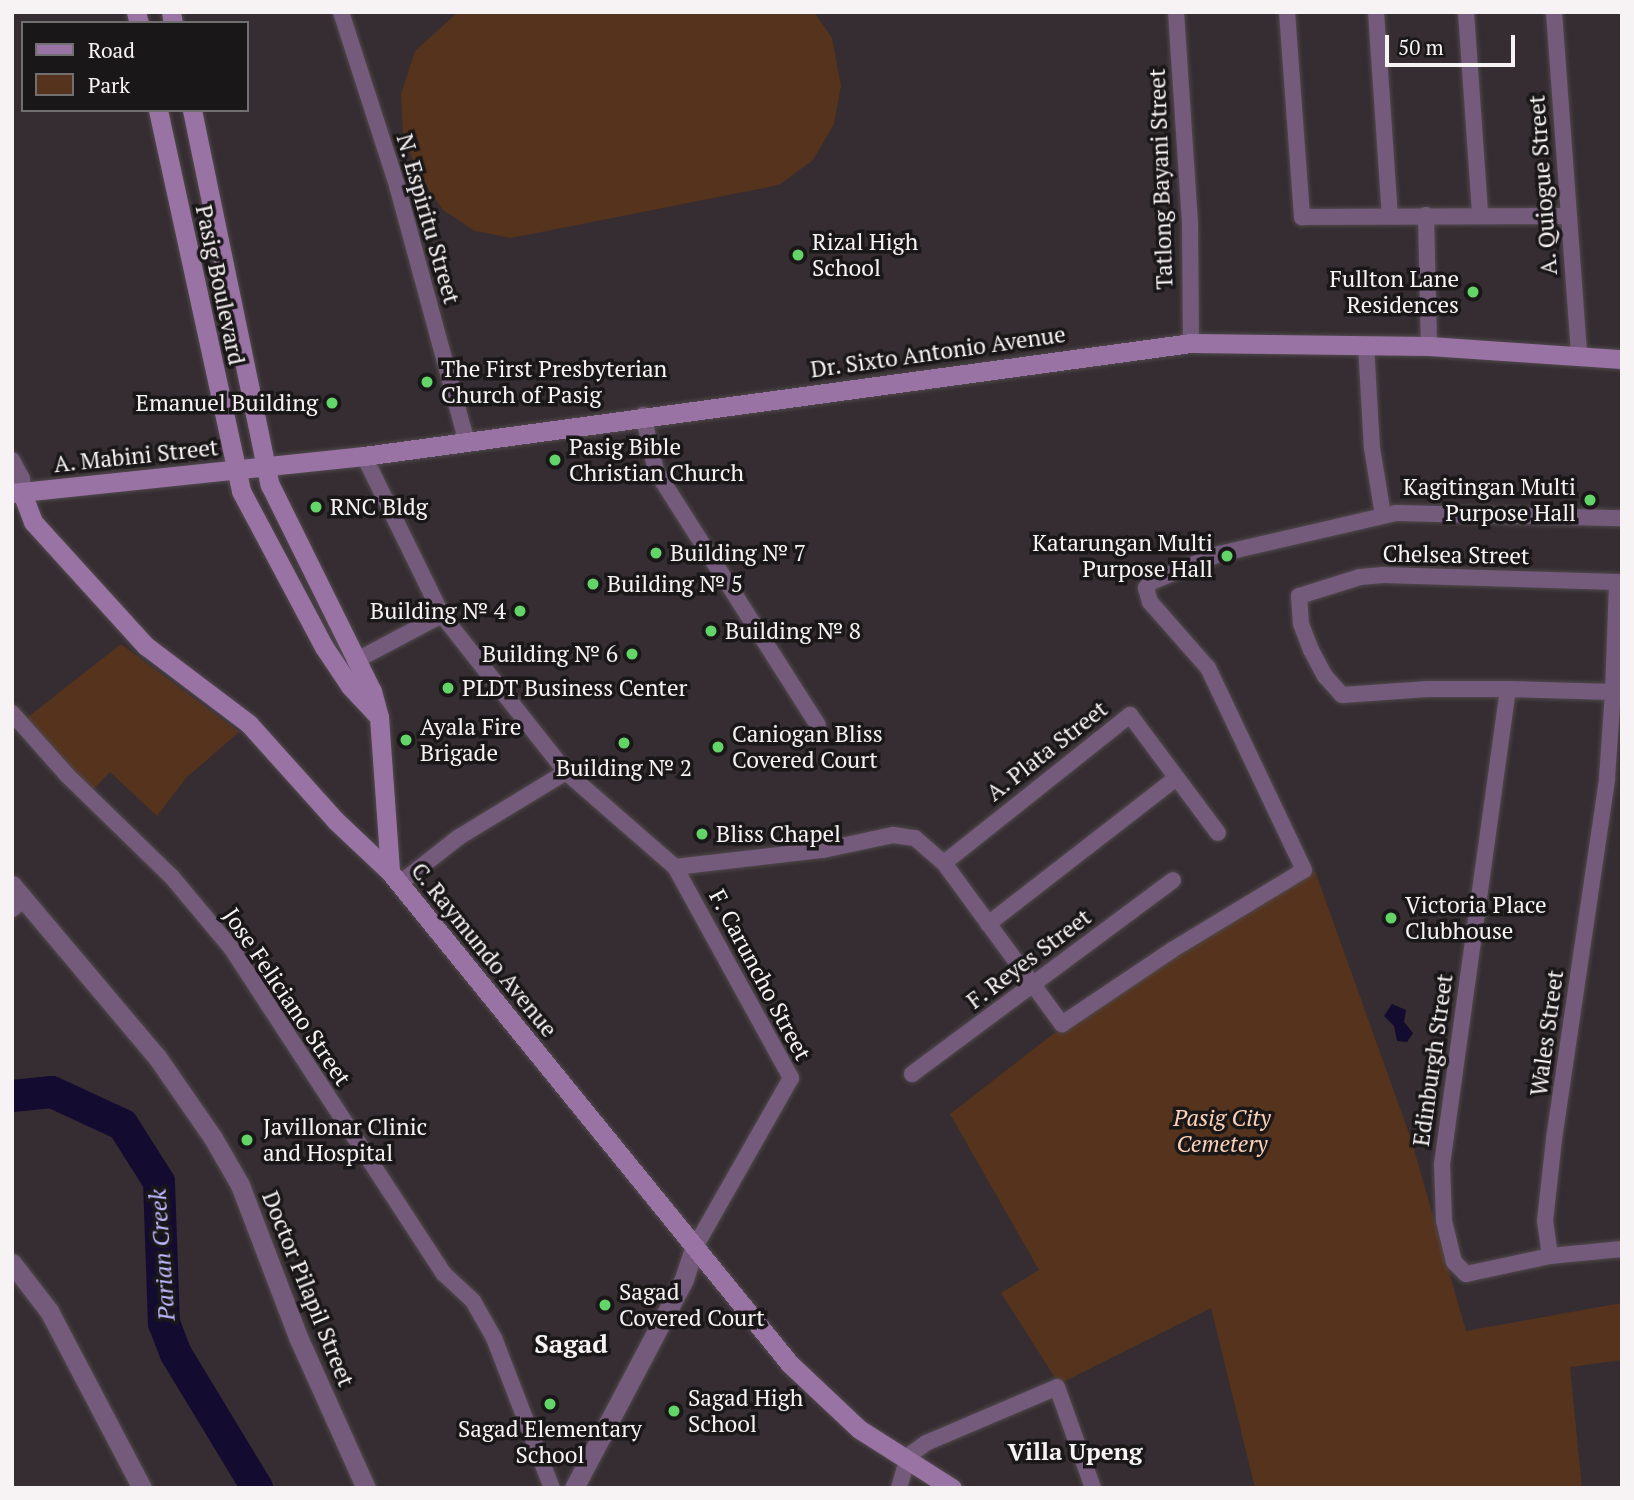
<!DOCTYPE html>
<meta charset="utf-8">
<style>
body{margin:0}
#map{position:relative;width:1634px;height:1500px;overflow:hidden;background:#352d31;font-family:"PT Serif",serif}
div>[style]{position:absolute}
.green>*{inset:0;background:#56331c}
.water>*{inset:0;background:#140c30}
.river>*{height:32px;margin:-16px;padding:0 16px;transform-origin:16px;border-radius:16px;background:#140c30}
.roads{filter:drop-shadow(0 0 2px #50494c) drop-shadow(0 0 2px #50494c)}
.minor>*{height:16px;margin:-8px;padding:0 8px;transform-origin:8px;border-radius:8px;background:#745b7b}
.tertiary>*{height:19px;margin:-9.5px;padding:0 9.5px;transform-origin:9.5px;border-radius:9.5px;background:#745b7b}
.secondary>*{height:19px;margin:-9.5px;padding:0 9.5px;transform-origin:9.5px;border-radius:9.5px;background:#9a73a5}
.dots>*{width:19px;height:19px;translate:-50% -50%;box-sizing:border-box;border:4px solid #1a1718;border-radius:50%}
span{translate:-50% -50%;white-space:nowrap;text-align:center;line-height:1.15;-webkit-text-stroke:7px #1a1718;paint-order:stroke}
.street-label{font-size:23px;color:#f7f2f4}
.poi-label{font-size:23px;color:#f7f2f4}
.left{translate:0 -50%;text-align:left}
.right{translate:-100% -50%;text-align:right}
.park-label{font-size:23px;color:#fcd1b8;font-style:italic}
.water-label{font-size:24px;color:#bfb9ff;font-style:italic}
.neighbourhood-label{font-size:24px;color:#f7f2f4;font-weight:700}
.quarter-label{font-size:26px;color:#f7f2f4;font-weight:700}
.frame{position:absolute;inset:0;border:14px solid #f7f2f4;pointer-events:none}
.legend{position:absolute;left:21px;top:21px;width:228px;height:91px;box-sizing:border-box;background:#1a1718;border:2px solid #726f70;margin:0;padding:9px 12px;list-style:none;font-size:21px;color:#f7f2f4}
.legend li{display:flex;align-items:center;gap:14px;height:35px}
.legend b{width:35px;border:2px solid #726f70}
.scale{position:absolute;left:1385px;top:35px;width:130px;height:32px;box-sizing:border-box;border:4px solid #f7f2f4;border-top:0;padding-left:9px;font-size:21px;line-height:24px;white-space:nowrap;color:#f7f2f4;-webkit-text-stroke:5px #1a1718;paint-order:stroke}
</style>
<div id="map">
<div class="green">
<i style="clip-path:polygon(458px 12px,814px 12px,832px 38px,841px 86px,834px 124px,813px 160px,779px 185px,511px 238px,475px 231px,443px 210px,418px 174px,403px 134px,401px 94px,415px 51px)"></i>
<i style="clip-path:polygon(121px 644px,239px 732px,186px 778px,157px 816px,110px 772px,90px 793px,23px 721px)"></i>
<i style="clip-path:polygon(1315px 871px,1411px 1139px,1466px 1331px,1622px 1303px,1622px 1360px,1570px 1367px,1582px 1488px,1255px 1488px,1211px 1308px,1059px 1384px,1001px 1293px,1039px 1270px,950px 1114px,1061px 1028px,1150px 969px)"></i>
</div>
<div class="water">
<i style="clip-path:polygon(1392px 1004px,1406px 1010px,1404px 1022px,1413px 1033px,1407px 1042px,1397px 1041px,1394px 1026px,1384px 1016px)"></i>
</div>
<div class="river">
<i style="left:12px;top:1096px;width:40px;rotate:-5.7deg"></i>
<i style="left:52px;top:1092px;width:78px;rotate:24.9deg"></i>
<i style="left:123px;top:1125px;width:67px;rotate:57.7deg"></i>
<i style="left:159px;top:1182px;width:141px;rotate:88deg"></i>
<i style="left:164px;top:1323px;width:33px;rotate:69deg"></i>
<i style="left:176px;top:1354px;width:157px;rotate:58.8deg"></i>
</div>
<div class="roads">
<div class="minor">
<i style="left:341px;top:12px;width:186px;rotate:72.1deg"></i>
<i style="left:398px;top:189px;width:260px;rotate:74.8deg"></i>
<i style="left:1176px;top:12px;width:213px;rotate:86.2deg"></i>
<i style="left:1190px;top:225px;width:118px;rotate:89.5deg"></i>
<i style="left:1287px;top:12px;width:206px;rotate:85.8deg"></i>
<i style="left:1302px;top:217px;width:265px;rotate:-0.2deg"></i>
<i style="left:1376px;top:12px;width:204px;rotate:86.1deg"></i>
<i style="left:1466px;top:12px;width:202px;rotate:86deg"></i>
<i style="left:1554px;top:12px;width:344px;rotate:85.8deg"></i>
<i style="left:1426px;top:215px;width:131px;rotate:88.7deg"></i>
<i style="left:1366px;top:345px;width:103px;rotate:86.7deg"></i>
<i style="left:1372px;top:448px;width:68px;rotate:80.7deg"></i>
<i style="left:643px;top:415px;width:57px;rotate:76.9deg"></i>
<i style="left:656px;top:471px;width:301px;rotate:57.5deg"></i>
<i style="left:364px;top:456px;width:177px;rotate:63.9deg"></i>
<i style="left:442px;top:615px;width:200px;rotate:51.7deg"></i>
<i style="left:566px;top:772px;width:145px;rotate:41.1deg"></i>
<i style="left:675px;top:867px;width:149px;rotate:-6.6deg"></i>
<i style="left:823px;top:850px;width:72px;rotate:-12.1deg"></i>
<i style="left:893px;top:835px;width:22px;rotate:8deg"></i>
<i style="left:915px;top:838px;width:38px;rotate:41deg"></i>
<i style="left:944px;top:863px;width:200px;rotate:53.8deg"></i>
<i style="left:1062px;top:1024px;width:133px;rotate:-33.9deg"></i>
<i style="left:1172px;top:950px;width:154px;rotate:-31.2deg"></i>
<i style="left:1304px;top:870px;width:224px;rotate:-115.4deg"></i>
<i style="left:1208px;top:668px;width:88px;rotate:-131.3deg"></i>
<i style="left:1150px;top:602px;width:15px;rotate:-106deg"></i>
<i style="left:1146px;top:588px;width:8px;rotate:-50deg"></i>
<i style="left:1151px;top:582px;width:74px;rotate:-22.4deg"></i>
<i style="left:1219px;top:554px;width:182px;rotate:-13deg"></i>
<i style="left:1396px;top:513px;width:226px;rotate:1.3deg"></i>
<i style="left:12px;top:460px;width:21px;rotate:62deg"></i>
<i style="left:22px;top:479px;width:14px;rotate:90deg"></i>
<i style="left:355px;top:661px;width:98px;rotate:-27.9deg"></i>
<i style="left:1508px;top:689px;width:480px;rotate:97.9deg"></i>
<i style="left:1442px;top:1164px;width:57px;rotate:88deg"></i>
<i style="left:1444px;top:1221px;width:42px;rotate:76.3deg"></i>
<i style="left:1454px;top:1262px;width:17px;rotate:45deg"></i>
<i style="left:1466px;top:1274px;width:86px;rotate:-12.1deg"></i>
<i style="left:1550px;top:1256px;width:72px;rotate:-5.6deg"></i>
<i style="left:12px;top:713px;width:83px;rotate:48.4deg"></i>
<i style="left:67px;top:775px;width:145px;rotate:44.2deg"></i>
<i style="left:171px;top:876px;width:95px;rotate:50.1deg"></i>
<i style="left:232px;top:949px;width:387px;rotate:56.9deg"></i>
<i style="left:443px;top:1273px;width:41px;rotate:43deg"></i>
<i style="left:473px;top:1301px;width:43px;rotate:60.4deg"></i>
<i style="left:494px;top:1338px;width:161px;rotate:68.9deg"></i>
<i style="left:944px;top:863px;width:238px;rotate:-38.5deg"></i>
<i style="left:1130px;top:715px;width:147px;rotate:53.3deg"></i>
<i style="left:675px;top:867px;width:241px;rotate:61.2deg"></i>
<i style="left:791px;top:1078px;width:197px;rotate:119.6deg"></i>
<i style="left:399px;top:884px;width:76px;rotate:-38.1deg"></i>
<i style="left:459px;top:837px;width:125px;rotate:-31.3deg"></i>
<i style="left:12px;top:909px;width:16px;rotate:-40deg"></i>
<i style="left:988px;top:924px;width:238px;rotate:-37.8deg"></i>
<i style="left:912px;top:1074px;width:325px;rotate:-36.6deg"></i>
<i style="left:1550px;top:1256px;width:35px;rotate:-98deg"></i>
<i style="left:1545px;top:1221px;width:82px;rotate:-83.7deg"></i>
<i style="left:1554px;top:1139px;width:365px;rotate:-81.6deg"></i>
<i style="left:1607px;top:778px;width:86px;rotate:-86deg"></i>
<i style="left:1613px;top:692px;width:110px;rotate:-87.9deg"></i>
<i style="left:1617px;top:582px;width:234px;rotate:-178.3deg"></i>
<i style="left:1383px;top:575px;width:23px;rotate:175deg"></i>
<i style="left:1360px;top:577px;width:64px;rotate:162.7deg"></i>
<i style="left:1299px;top:596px;width:28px;rotate:86deg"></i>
<i style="left:1301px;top:624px;width:28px;rotate:69deg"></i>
<i style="left:1311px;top:650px;width:30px;rotate:62deg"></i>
<i style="left:1325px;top:676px;width:25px;rotate:48deg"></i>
<i style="left:1342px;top:695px;width:86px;rotate:-4deg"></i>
<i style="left:1428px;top:689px;width:80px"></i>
<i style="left:1508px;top:689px;width:105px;rotate:1.6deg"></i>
<i style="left:1613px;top:692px;width:9px;rotate:6deg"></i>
<i style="left:904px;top:1459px;width:27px;rotate:-36deg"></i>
<i style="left:926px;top:1443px;width:142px;rotate:-23.1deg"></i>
<i style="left:1057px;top:1387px;width:107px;rotate:70.4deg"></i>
<i style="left:899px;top:1488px;width:19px;rotate:-74deg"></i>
</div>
<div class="tertiary">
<i style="left:12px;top:885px;width:225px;rotate:49.9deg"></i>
<i style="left:157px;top:1057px;width:98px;rotate:55.3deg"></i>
<i style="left:213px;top:1138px;width:54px;rotate:60.1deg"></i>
<i style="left:240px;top:1185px;width:163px;rotate:69.1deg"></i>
<i style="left:298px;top:1337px;width:166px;rotate:65.8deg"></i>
<i style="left:12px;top:1263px;width:61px;rotate:52.4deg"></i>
<i style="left:49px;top:1311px;width:200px;rotate:62.3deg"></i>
<i style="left:574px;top:1488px;width:236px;rotate:-62.2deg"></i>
<i style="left:684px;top:1279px;width:32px;rotate:-72deg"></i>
</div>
<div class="secondary">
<i style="left:136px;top:12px;width:11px;rotate:75deg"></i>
<i style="left:171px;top:12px;width:11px;rotate:80deg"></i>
<i style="left:158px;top:110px;width:390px;rotate:77.7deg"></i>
<i style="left:241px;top:491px;width:177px;rotate:62deg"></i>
<i style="left:324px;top:647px;width:47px;rotate:56.3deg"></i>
<i style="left:350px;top:686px;width:38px;rotate:47deg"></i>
<i style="left:192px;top:110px;width:383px;rotate:78.3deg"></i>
<i style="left:270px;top:485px;width:230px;rotate:63.7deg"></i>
<i style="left:372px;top:691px;width:27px;rotate:75deg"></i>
<i style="left:379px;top:717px;width:155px;rotate:85.9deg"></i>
<i style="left:12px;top:493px;width:354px;rotate:-6deg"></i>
<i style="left:364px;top:456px;width:835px;rotate:-7.78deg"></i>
<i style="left:1191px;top:343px;width:238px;rotate:0.7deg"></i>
<i style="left:1429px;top:346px;width:193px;rotate:3.9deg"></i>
<i style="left:22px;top:493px;width:31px;rotate:69deg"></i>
<i style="left:33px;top:522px;width:168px;rotate:47.7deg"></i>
<i style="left:146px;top:646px;width:129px;rotate:37.1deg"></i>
<i style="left:249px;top:724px;width:129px;rotate:48.1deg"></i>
<i style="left:335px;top:820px;width:76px;rotate:43.4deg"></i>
<i style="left:390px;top:872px;width:634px;rotate:50.89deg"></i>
<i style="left:790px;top:1364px;width:95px;rotate:43.3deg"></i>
<i style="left:859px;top:1429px;width:110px;rotate:32.4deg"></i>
</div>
</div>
<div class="dots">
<i style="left:798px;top:255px;background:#63d468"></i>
<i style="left:1473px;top:292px;background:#63d468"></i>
<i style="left:427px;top:382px;background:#63d468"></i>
<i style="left:332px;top:403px;background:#63d468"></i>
<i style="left:555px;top:460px;background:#63d468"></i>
<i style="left:1590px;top:500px;background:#63d468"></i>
<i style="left:316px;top:507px;background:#63d468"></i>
<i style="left:656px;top:553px;background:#63d468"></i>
<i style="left:1227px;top:556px;background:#63d468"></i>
<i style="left:593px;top:584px;background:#63d468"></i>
<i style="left:520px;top:611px;background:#63d468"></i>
<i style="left:711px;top:631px;background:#63d468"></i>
<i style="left:632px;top:654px;background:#63d468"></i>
<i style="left:448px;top:688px;background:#63d468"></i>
<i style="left:406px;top:740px;background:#63d468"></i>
<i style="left:624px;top:743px;background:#63d468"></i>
<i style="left:718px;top:747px;background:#63d468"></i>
<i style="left:702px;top:834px;background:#63d468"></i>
<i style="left:1391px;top:918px;background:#63d468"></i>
<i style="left:247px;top:1140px;background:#63d468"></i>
<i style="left:605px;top:1305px;background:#63d468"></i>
<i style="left:550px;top:1404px;background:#63d468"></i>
<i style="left:674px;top:1411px;background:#63d468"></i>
</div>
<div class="street-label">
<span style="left:1161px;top:179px;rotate:-92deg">Tatlong Bayani Street</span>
<span style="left:1543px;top:185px;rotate:-94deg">A. Quiogue Street</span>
<span style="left:428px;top:219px;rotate:74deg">N. Espiritu Street</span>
<span style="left:220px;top:285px;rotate:78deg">Pasig Boulevard</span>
<span style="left:938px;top:352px;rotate:-8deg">Dr. Sixto Antonio Avenue</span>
<span style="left:136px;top:456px;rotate:-6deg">A. Mabini Street</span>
<span style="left:1456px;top:555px;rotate:1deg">Chelsea Street</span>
<span style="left:1047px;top:751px;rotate:-38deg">A. Plata Street</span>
<span style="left:484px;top:950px;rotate:51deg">C. Raymundo Avenue</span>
<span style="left:1029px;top:959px;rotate:-37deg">F. Reyes Street</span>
<span style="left:760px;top:975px;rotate:62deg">F. Caruncho Street</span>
<span style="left:287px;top:997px;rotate:56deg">Jose Feliciano Street</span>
<span style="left:1547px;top:1033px;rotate:-82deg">Wales Street</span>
<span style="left:1433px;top:1060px;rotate:-82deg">Edinburgh Street</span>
<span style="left:308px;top:1289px;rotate:68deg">Doctor Pilapil Street</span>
</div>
<div class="poi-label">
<span class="left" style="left:812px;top:255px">Rizal High<br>School</span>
<span class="right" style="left:1459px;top:292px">Fullton Lane<br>Residences</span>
<span class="left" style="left:441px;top:382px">The First Presbyterian<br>Church of Pasig</span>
<span class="right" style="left:318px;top:403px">Emanuel Building</span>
<span class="left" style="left:569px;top:460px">Pasig Bible<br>Christian Church</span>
<span class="right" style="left:1576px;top:500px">Kagitingan Multi<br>Purpose Hall</span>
<span class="left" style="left:330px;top:507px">RNC Bldg</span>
<span class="right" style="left:1213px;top:556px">Katarungan Multi<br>Purpose Hall</span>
<span class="left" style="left:670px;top:553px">Building № 7</span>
<span class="left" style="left:607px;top:584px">Building № 5</span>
<span class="right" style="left:506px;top:611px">Building № 4</span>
<span class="left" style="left:725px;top:631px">Building № 8</span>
<span class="right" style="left:618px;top:654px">Building № 6</span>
<span class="left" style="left:462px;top:688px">PLDT Business Center</span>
<span class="left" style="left:420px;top:740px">Ayala Fire<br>Brigade</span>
<span class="left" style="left:732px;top:747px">Caniogan Bliss<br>Covered Court</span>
<span style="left:624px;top:768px">Building № 2</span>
<span class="left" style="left:716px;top:834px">Bliss Chapel</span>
<span class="left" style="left:1405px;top:918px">Victoria Place<br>Clubhouse</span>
<span class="left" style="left:263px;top:1140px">Javillonar Clinic<br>and Hospital</span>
<span class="left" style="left:619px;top:1305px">Sagad<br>Covered Court</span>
<span class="left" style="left:688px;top:1411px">Sagad High<br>School</span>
<span style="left:550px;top:1442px">Sagad Elementary<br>School</span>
</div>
<div class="park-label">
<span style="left:1222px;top:1131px">Pasig City<br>Cemetery</span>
</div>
<div class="water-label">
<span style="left:162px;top:1255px;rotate:-94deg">Parian Creek</span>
</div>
<div class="neighbourhood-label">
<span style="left:1075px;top:1452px">Villa Upeng</span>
</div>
<div class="quarter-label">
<span style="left:571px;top:1344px">Sagad</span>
</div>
<div class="frame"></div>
<ul class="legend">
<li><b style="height:9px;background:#9a73a5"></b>Road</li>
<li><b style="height:19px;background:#56331c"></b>Park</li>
</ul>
<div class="scale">50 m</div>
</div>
